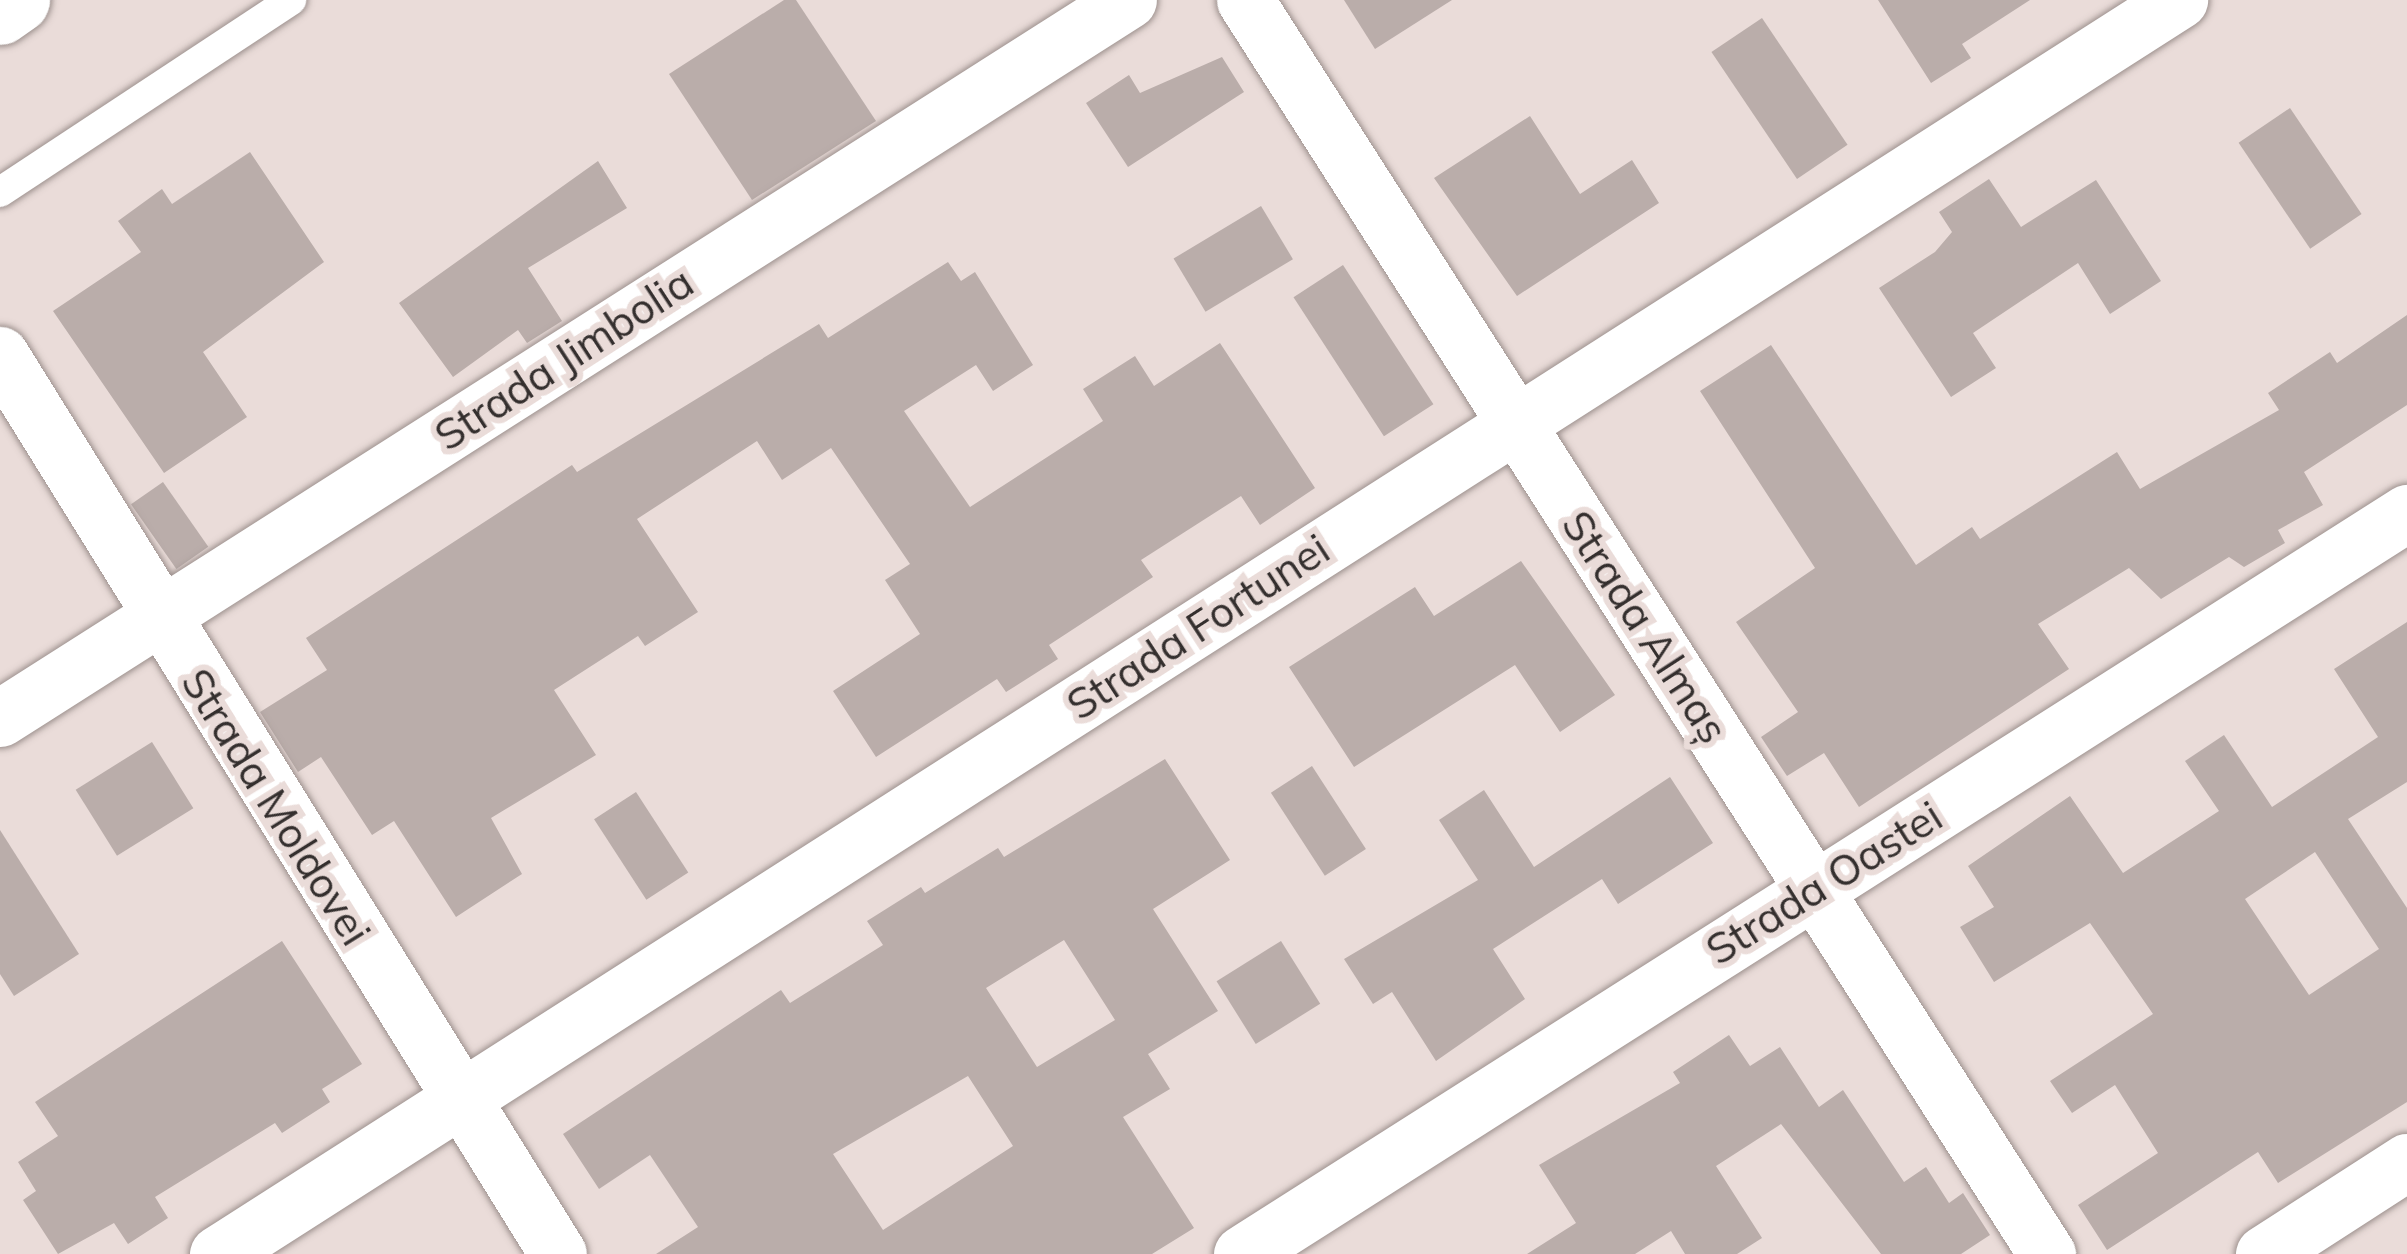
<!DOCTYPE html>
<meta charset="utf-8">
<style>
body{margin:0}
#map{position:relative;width:2407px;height:1254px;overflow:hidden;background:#eadcd9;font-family:Mulish,sans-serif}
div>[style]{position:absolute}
.building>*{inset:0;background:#baadaa;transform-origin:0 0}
.roads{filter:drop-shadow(0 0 3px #9d918e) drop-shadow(0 0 3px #9d918e)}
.service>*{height:30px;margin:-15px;padding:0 15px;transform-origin:15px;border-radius:15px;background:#fff}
.minor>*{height:57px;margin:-28.5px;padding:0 28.5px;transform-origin:28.5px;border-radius:28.5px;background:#fff}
.tertiary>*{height:66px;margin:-33px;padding:0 33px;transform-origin:33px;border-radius:33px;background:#fff}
span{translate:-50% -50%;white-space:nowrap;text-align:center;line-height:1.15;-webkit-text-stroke:12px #eadcd9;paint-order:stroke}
.street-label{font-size:42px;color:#342f2e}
</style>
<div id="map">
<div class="building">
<i style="clip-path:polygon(784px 0,796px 0,876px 121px,752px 200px,669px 74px)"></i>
<i style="clip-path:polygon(1344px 0,1452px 0,1375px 49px)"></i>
<i style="clip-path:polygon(1878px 0,2030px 0,1962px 44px,1971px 58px,1931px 83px)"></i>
<i style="left:1762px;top:18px;width:153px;height:61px;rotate:56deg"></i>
<i style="clip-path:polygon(1222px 57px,1244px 92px,1128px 167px,1086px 103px,1129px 75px,1140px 93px)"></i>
<i style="left:2290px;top:108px;width:128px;height:62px;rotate:56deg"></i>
<i style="clip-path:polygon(1530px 116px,1580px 194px,1632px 160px,1659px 203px,1517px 296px,1434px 178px)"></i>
<i style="clip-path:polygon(250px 152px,324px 262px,203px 352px,247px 417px,164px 473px,53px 311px,141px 252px,118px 221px,162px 189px,172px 204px)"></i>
<i style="clip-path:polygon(598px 161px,627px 208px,528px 268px,562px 321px,527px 343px,518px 330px,453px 377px,399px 303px)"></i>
<i style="clip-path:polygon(1989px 179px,2021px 227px,2096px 180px,2161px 281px,2110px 314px,2078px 263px,1973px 333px,1996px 368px,1951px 397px,1879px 288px,1935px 252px,1952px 232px,1939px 212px)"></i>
<i style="left:1261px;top:206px;width:62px;height:102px;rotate:59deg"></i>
<i style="clip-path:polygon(948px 262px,961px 281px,975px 272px,1033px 365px,993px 391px,976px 365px,904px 411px,970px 507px,1103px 421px,1083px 389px,1135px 356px,1154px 386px,1220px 343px,1315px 488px,1260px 525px,1241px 496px,1141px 560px,1153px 577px,1049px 645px,1058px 659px,1006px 692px,997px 679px,876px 757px,833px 691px,920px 634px,885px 580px,910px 564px,831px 448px,782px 480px,757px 441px,637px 519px,698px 612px,645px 646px,638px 636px,554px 690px,596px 755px,491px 818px,522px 874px,456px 917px,394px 821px,372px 835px,321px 757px,298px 772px,260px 712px,327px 670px,306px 638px,572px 465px,577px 472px,819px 324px,828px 338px)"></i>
<i style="left:1343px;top:265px;width:166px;height:59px;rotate:57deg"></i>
<i style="clip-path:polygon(2407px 315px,2407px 405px,2304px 472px,2323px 505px,2278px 530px,2285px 543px,2244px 567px,2229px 557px,2161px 599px,2129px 568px,2038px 624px,2069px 669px,1859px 807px,1824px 753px,1787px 776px,1761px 737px,1798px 712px,1736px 622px,1815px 568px,1700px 391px,1771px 345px,1916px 565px,1972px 527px,1980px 539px,2117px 452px,2140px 489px,2279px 410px,2268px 393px,2330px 352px,2337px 363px)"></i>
<i style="left:163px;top:482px;width:79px;height:39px;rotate:55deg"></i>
<i style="clip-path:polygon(1521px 561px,1615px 695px,1560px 732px,1515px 665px,1354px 767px,1289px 667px,1415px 587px,1434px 616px)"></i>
<i style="clip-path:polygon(evenodd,2407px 622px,2407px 782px,2348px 819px,2407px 908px,2407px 1102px,2278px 1183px,2258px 1152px,2107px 1250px,2078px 1205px,2158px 1153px,2115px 1085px,2072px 1113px,2050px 1081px,2153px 1014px,2090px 923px,1994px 982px,1960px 927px,1994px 907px,1968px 866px,2070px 796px,2123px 873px,2219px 811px,2185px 761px,2224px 735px,2272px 807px,2378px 737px,2334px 669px,2407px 622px,2315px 852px,2379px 949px,2309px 995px,2245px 899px,2315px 852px)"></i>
<i style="left:152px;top:742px;width:78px;height:90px;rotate:58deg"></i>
<i style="clip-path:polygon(evenodd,1165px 759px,1230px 860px,1153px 909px,1218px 1011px,1148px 1054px,1170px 1089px,1123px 1117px,1194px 1228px,1152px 1254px,656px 1254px,698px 1227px,650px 1155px,599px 1189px,563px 1134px,781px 990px,790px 1003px,883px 945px,867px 921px,921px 887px,925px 893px,998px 848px,1004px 857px,1165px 759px,1064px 940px,1115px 1020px,1037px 1067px,986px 988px,1064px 940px,1165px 759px,968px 1076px,1013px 1146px,883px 1230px,833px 1154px,968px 1076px)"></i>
<i style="left:1312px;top:766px;width:99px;height:49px;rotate:57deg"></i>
<i style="clip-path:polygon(1670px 777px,1713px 843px,1618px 904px,1602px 879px,1493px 949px,1525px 999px,1436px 1061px,1392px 992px,1373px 1004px,1344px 959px,1478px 880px,1439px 820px,1484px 790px,1534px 867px)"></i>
<i style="left:636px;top:792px;width:96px;height:50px;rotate:57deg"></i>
<i style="clip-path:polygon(0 830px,79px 954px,14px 996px,0 974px)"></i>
<i style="clip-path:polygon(282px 941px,362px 1064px,322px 1089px,330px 1102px,282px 1133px,275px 1123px,155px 1197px,168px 1218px,128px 1244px,114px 1223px,58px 1254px,23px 1200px,36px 1191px,18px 1162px,58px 1136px,35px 1102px)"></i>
<i style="left:1281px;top:941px;width:74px;height:76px;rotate:58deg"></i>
<i style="clip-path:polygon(1729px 1035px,1750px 1066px,1780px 1047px,1819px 1107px,1843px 1090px,1904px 1182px,1926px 1167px,1949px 1203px,1963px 1193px,1990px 1235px,1961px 1254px,1881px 1254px,1781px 1124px,1716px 1166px,1762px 1238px,1737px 1254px,1685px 1254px,1671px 1231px,1635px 1254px,1527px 1254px,1576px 1223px,1539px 1165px,1680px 1083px,1673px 1072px)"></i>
</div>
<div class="roads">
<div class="service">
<i style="left:0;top:192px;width:349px;rotate:-33.4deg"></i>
</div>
<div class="minor">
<i style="left:1245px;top:0;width:1489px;rotate:57.4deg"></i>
<i style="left:0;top:355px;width:1058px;rotate:58.17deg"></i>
<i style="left:0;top:718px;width:1337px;rotate:-32.48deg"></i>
<i style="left:218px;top:1254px;width:2328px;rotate:-32.6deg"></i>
<i style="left:1242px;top:1254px;width:1381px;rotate:-32.46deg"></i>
<i style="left:2264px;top:1254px;width:170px;rotate:-32.8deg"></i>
</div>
<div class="tertiary">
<i style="left:0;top:12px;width:21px;rotate:-35deg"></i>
</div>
</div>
<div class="street-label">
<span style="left:564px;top:359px;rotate:-33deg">Strada Jimbolia</span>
<span style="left:1198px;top:627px;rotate:-33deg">Strada Fortunei</span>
<span style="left:1645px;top:627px;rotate:57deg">Strada Almaș</span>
<span style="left:276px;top:807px;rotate:58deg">Strada Moldovei</span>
<span style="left:1824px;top:883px;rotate:-32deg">Strada Oastei</span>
</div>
</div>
